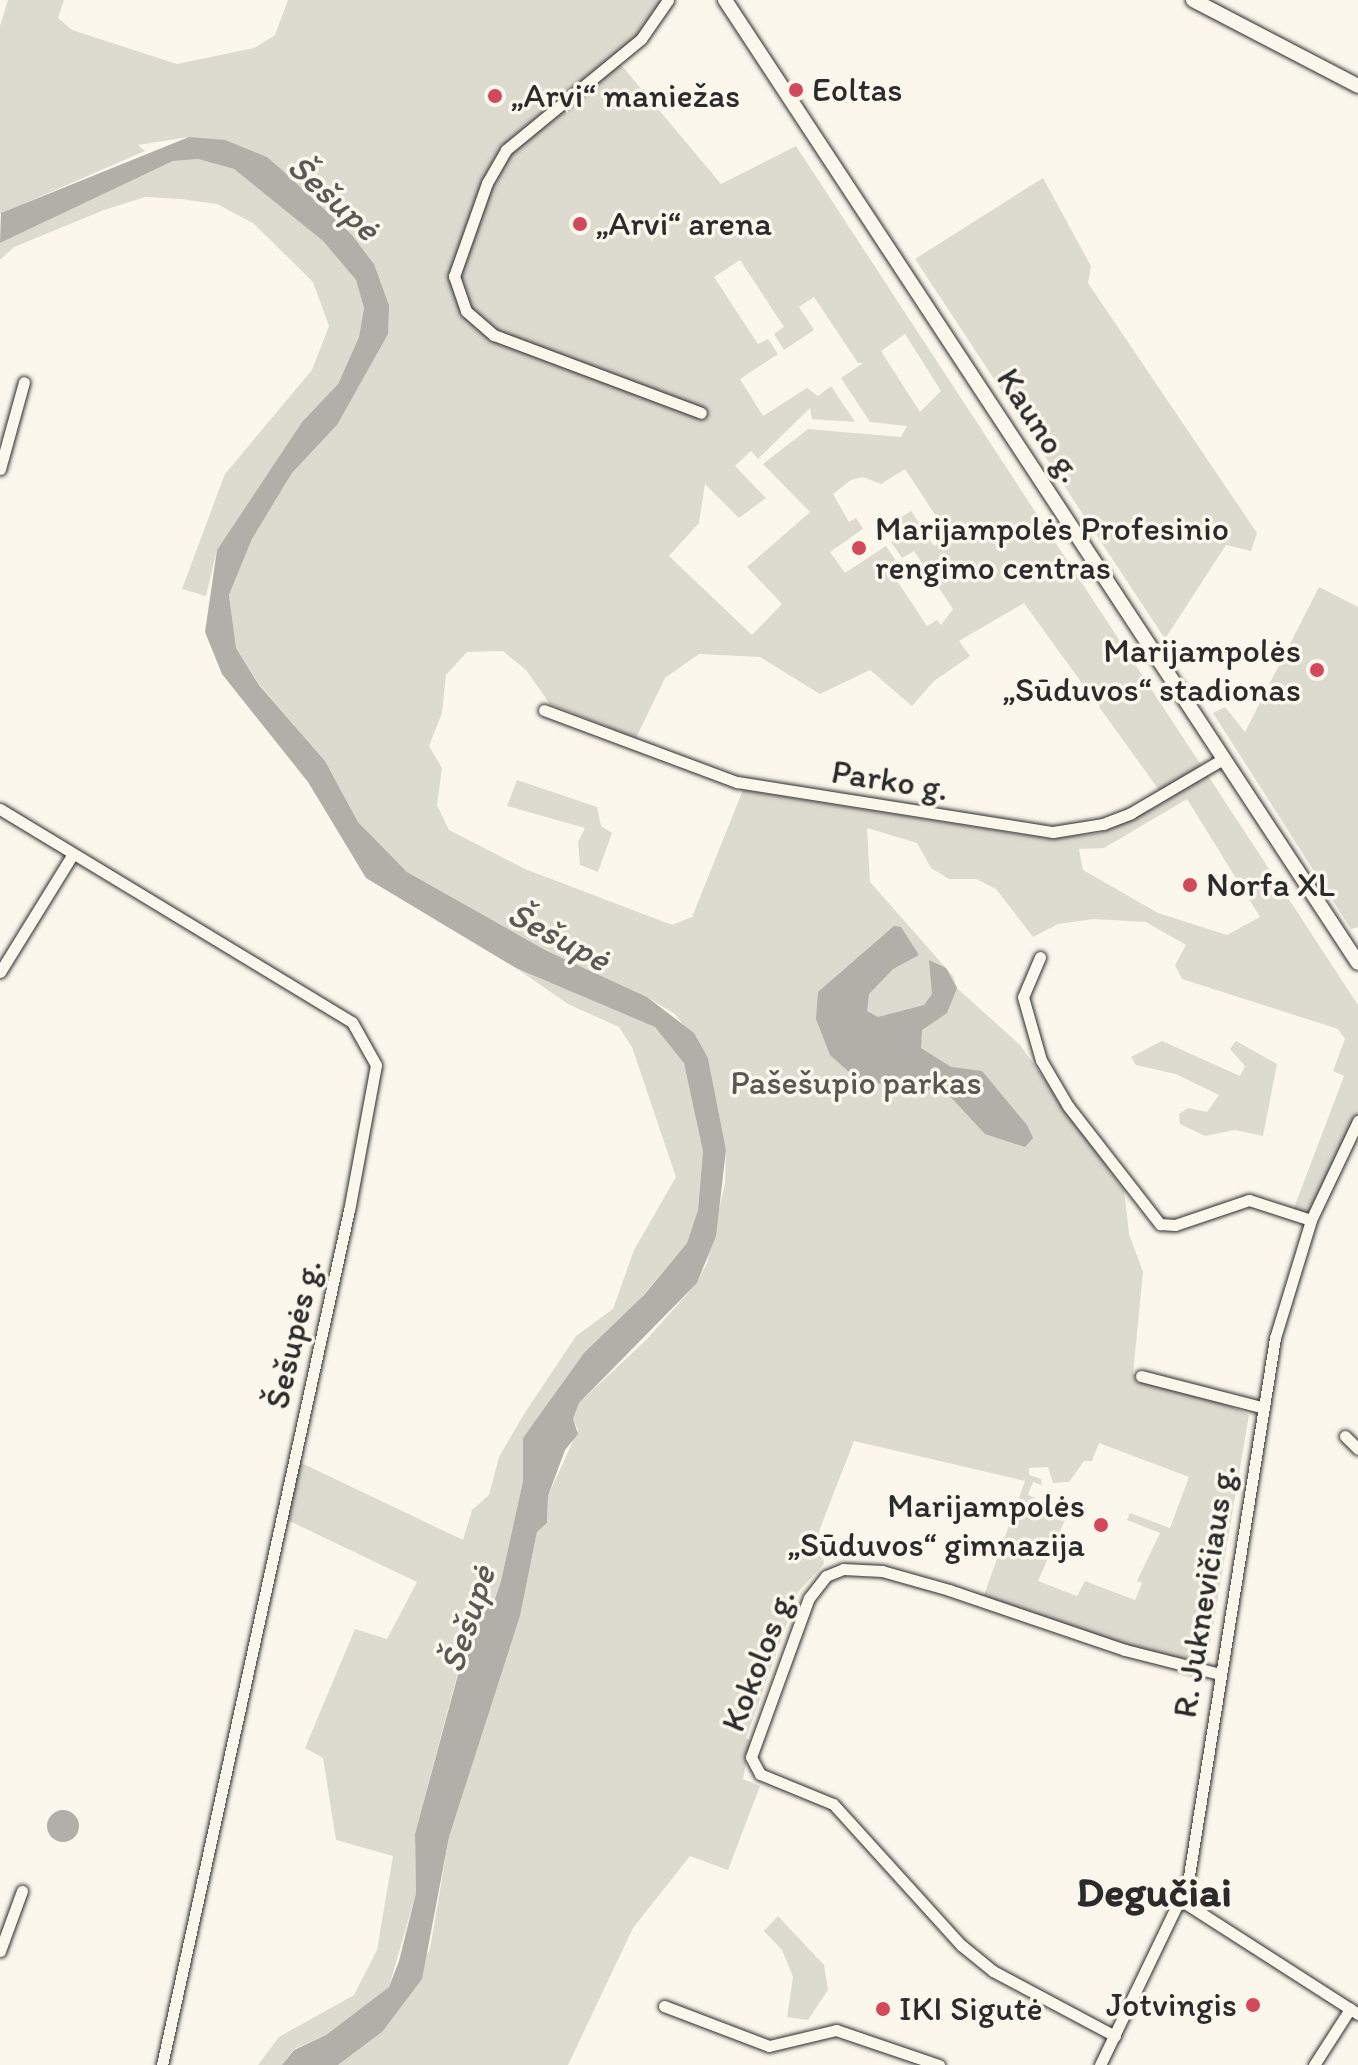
<!DOCTYPE html>
<meta charset="utf-8">
<style>
body{margin:0}
#map{position:relative;width:1358px;height:2065px;overflow:hidden;background:#fbf7ec;font-family:Itim,sans-serif}
div>[style]{position:absolute}
.green>*{inset:0;background:#dddad0}
.water>*{inset:0;background:#b1afa7}
.round{border-radius:50%}
.roads{filter:drop-shadow(0 0 2px #2b2b2b) drop-shadow(0 0 2px #2b2b2b)}
.minor>*{height:11px;margin:-5.5px;padding:0 5.5px;transform-origin:5.5px;border-radius:5.5px;background:#fbf7ec}
.major>*{height:14px;margin:-7px;padding:0 7px;transform-origin:7px;border-radius:7px;background:#fbf7ec}
.dots>*{width:22px;height:22px;translate:-50% -50%;box-sizing:border-box;border:4px solid #fbf7ec;border-radius:50%}
span{translate:-50% -50%;white-space:nowrap;text-align:center;line-height:1.15;-webkit-text-stroke:7px #fbf7ec;paint-order:stroke}
.poi-label{font-size:34px;color:#2b2b2b}
.left{translate:0 -50%;text-align:left}
.right{translate:-100% -50%;text-align:right}
.street-label{font-size:34px;color:#2b2b2b}
.park-label{font-size:34px;color:#585754}
.water-label{font-size:36px;color:#5a5956;font-style:italic}
.district-label{font-size:42px;color:#2b2b2b;font-weight:700}
</style>
<div id="map">
<div class="green">
<i style="clip-path:polygon(evenodd,8px 0,64px 0,58px 18px,72px 30px,177px 64px,254px 48px,275px 35px,288px 0,668px 0,617px 60px,721px 184px,796px 146px,1358px 1005px,1358px 1121px,1311px 1220px,1292px 1213px,1344px 1076px,1333px 1071px,1345px 1039px,1338px 1029px,1182px 979px,1175px 965px,1186px 945px,1146px 922px,1094px 919px,1058px 924px,1033px 937px,996px 889px,976px 879px,949px 879px,931px 868px,917px 843px,867px 828px,870px 882px,953px 976px,957px 988px,1020px 1045px,1124px 1190px,1129px 1234px,1143px 1272px,1133px 1374px,1197px 1391px,1249px 1415px,1207px 1662px,1131px 1652px,950px 1586px,984px 1595px,1025px 1481px,854px 1441px,819px 1531px,824px 1564px,798px 1592px,746px 1738px,750px 1741px,743px 1779px,760px 1786px,728px 1870px,690px 1856px,633px 1928px,568px 2065px,338px 2065px,382px 2032px,430px 1949px,449px 1837px,520px 1616px,537px 1532px,547px 1523px,548px 1496px,578px 1430px,573px 1419px,579px 1403px,646px 1340px,697px 1283px,707px 1263px,725px 1183px,726px 1150px,708px 1058px,675px 1014px,647px 997px,547px 951px,407px 872px,358px 822px,325px 761px,259px 684px,236px 648px,229px 595px,252px 539px,292px 473px,337px 425px,389px 305px,374px 264px,352px 235px,267px 157px,189px 137px,138px 145px,145px 151px,0 214px,0 26px,8px 0,740px 260px,784px 327px,774px 334px,784px 350px,814px 330px,799px 307px,814px 297px,858px 363px,863px 363px,841px 378px,870px 422px,907px 426px,901px 437px,808px 429px,763px 464px,810px 512px,747px 567px,782px 604px,752px 635px,669px 556px,699px 523px,705px 484px,739px 518px,766px 498px,735px 466px,751px 451px,758px 459px,810px 408px,812px 419px,855px 422px,831px 386px,818px 396px,807px 388px,763px 416px,740px 379px,778px 354px,768px 339px,758px 344px,714px 277px,740px 260px,8px 0,905px 334px,941px 391px,920px 412px,881px 351px,905px 334px,8px 0,905px 469px,949px 536px,934px 546px,911px 511px,895px 521px,903px 534px,891px 542px,902px 558px,914px 551px,953px 609px,941px 625px,937px 620px,927px 626px,888px 567px,896px 561px,886px 546px,845px 573px,830px 552px,863px 529px,856px 518px,849px 522px,833px 494px,851px 480px,863px 477px,881px 484px,905px 469px,8px 0,1024px 603px,1167px 801px,1101px 833px,1049px 839px,743px 790px,692px 917px,672px 925px,525px 869px,449px 830px,437px 805px,442px 768px,429px 746px,442px 713px,446px 675px,467px 652px,503px 651px,526px 670px,550px 704px,636px 738px,665px 678px,699px 654px,760px 657px,820px 694px,870px 670px,912px 706px,934px 681px,970px 656px,959px 641px,1024px 603px,8px 0,1187px 799px,1260px 917px,1227px 935px,1158px 913px,1083px 870px,1079px 849px,1104px 848px,1187px 799px,8px 0,1099px 1443px,1189px 1477px,1170px 1528px,1130px 1513px,1127px 1520px,1160px 1533px,1137px 1581px,1142px 1583px,1135px 1600px,1085px 1581px,1077px 1596px,1038px 1581px,1065px 1520px,1050px 1508px,1032px 1513px,1026px 1504px,1037px 1499px,1028px 1495px,1033px 1482px,1042px 1485px,1041px 1479px,1029px 1475px,1029px 1468px,1048px 1467px,1053px 1483px,1069px 1482px,1084px 1461px,1092px 1461px,1099px 1443px)"></i>
<i style="clip-path:polygon(198px 159px,234px 169px,323px 241px,356px 280px,364px 308px,359px 337px,338px 384px,302px 422px,217px 550px,206px 596px,182px 589px,225px 474px,312px 370px,329px 326px,313px 282px,253px 223px,217px 204px,181px 199px,145px 197px,104px 210px,14px 247px,0 260px,0 243px,173px 161px)"></i>
<i style="clip-path:polygon(1043px 178px,1091px 266px,1088px 283px,1257px 533px,1251px 551px,1226px 545px,1165px 639px,915px 259px)"></i>
<i style="clip-path:polygon(1319px 587px,1358px 607px,1358px 927px,1351px 929px,1213px 713px,1225px 707px,1245px 732px)"></i>
<i style="clip-path:polygon(517px 780px,597px 807px,601px 826px,612px 833px,598px 872px,580px 865px,578px 842px,585px 828px,507px 806px)"></i>
<i style="clip-path:polygon(516px 968px,609px 1003px,655px 1027px,673px 1045px,684px 1063px,699px 1113px,703px 1151px,698px 1210px,687px 1243px,523px 1438px,523px 1481px,501px 1581px,495px 1599px,469px 1630px,415px 1834px,416px 1893px,389px 1987px,326px 2035px,294px 2049px,282px 2065px,258px 2065px,279px 2037px,354px 1995px,377px 1950px,393px 1856px,336px 1840px,323px 1758px,305px 1748px,355px 1629px,387px 1639px,417px 1582px,279px 1516px,293px 1459px,463px 1540px,472px 1510px,489px 1495px,499px 1457px,524px 1414px,576px 1336px,613px 1309px,634px 1250px,676px 1177px,632px 1047px,619px 1027px,568px 1004px)"></i>
<i style="clip-path:polygon(1162px 1041px,1240px 1076px,1245px 1066px,1230px 1049px,1236px 1041px,1277px 1064px,1263px 1136px,1235px 1130px,1205px 1136px,1180px 1124px,1179px 1114px,1188px 1108px,1207px 1112px,1219px 1095px,1176px 1074px,1136px 1065px,1131px 1057px)"></i>
<i style="clip-path:polygon(778px 1916px,824px 1965px,828px 1990px,808px 2020px,787px 2017px,793px 1977px,782px 1950px,764px 1931px)"></i>
</div>
<div class="water">
<i style="clip-path:polygon(189px 137px,225px 140px,267px 157px,282px 170px,352px 235px,374px 264px,389px 305px,388px 334px,337px 425px,292px 473px,252px 539px,229px 595px,236px 648px,259px 685px,325px 761px,358px 822px,407px 872px,547px 951px,647px 997px,694px 1033px,708px 1058px,726px 1150px,716px 1236px,697px 1283px,579px 1403px,573px 1419px,578px 1434px,565px 1450px,548px 1496px,547px 1523px,537px 1532px,520px 1616px,449px 1837px,422px 1979px,382px 2032px,338px 2065px,282px 2065px,294px 2050px,326px 2035px,389px 1987px,399px 1961px,416px 1893px,415px 1834px,470px 1630px,495px 1599px,501px 1581px,523px 1481px,523px 1438px,584px 1353px,644px 1295px,687px 1243px,698px 1210px,703px 1151px,684px 1063px,655px 1027px,516px 968px,366px 878px,308px 782px,222px 674px,205px 632px,217px 550px,302px 422px,338px 384px,359px 337px,364px 308px,356px 280px,323px 241px,234px 169px,198px 159px,173px 161px,0 243px,1px 213px)"></i>
<i style="clip-path:polygon(894px 926px,901px 927px,919px 955px,893px 969px,869px 994px,867px 1011px,878px 1017px,924px 1005px,932px 994px,929px 960px,946px 968px,957px 988px,947px 1013px,922px 1030px,921px 1048px,951px 1067px,982px 1071px,1027px 1125px,1033px 1138px,1025px 1147px,985px 1134px,946px 1092px,859px 1081px,830px 1055px,816px 1019px,818px 992px)"></i>
<i class="round" style="left:47px;top:1810px;width:32px;height:32px"></i>
</div>
<div class="roads">
<div class="minor">
<i style="left:668px;top:0;width:47px;rotate:124.7deg"></i>
<i style="left:641px;top:39px;width:175px;rotate:140.6deg"></i>
<i style="left:506px;top:150px;width:38px;rotate:120deg"></i>
<i style="left:487px;top:183px;width:99px;rotate:109.5deg"></i>
<i style="left:454px;top:276px;width:37px;rotate:71deg"></i>
<i style="left:466px;top:311px;width:37px;rotate:41deg"></i>
<i style="left:494px;top:335px;width:221px;rotate:20.6deg"></i>
<i style="left:0;top:469px;width:90px;rotate:-74.6deg"></i>
<i style="left:544px;top:710px;width:206px;rotate:20.5deg"></i>
<i style="left:737px;top:782px;width:320px;rotate:9deg"></i>
<i style="left:1053px;top:832px;width:51px;rotate:-9.1deg"></i>
<i style="left:1103px;top:824px;width:30px;rotate:-21deg"></i>
<i style="left:1131px;top:813px;width:107px;rotate:-30.4deg"></i>
<i style="left:0;top:809px;width:411px;rotate:31.2deg"></i>
<i style="left:352px;top:1022px;width:49px;rotate:60.8deg"></i>
<i style="left:376px;top:1065px;width:147px;rotate:100.5deg"></i>
<i style="left:349px;top:1210px;width:875px;rotate:102.34deg"></i>
<i style="left:1040px;top:957px;width:43px;rotate:113deg"></i>
<i style="left:1023px;top:997px;width:66px;rotate:74.1deg"></i>
<i style="left:1041px;top:1060px;width:53px;rotate:59.6deg"></i>
<i style="left:1068px;top:1106px;width:150px;rotate:52.1deg"></i>
<i style="left:1160px;top:1224px;width:15px;rotate:4deg"></i>
<i style="left:1175px;top:1225px;width:78px;rotate:-18.7deg"></i>
<i style="left:1249px;top:1200px;width:65px;rotate:17.9deg"></i>
<i style="left:0;top:972px;width:139px;rotate:-58.3deg"></i>
<i style="left:1141px;top:1376px;width:124px;rotate:14.5deg"></i>
<i style="left:1345px;top:1436px;width:18px;rotate:45deg"></i>
<i style="left:1182px;top:1901px;width:209px;rotate:32.7deg"></i>
<i style="left:0;top:1951px;width:64px;rotate:-69.9deg"></i>
<i style="left:664px;top:2006px;width:112px;rotate:20.9deg"></i>
<i style="left:769px;top:2046px;width:69px;rotate:-13.4deg"></i>
<i style="left:836px;top:2030px;width:109px;rotate:18.8deg"></i>
<i style="left:1115px;top:2036px;width:138px;rotate:-152deg"></i>
<i style="left:993px;top:1971px;width:41px;rotate:-140.9deg"></i>
<i style="left:961px;top:1945px;width:190px;rotate:-132.2deg"></i>
<i style="left:833px;top:1804px;width:79px;rotate:-157.7deg"></i>
<i style="left:760px;top:1774px;width:19px;rotate:-118deg"></i>
<i style="left:751px;top:1757px;width:169px;rotate:-70deg"></i>
<i style="left:809px;top:1598px;width:28px;rotate:-52deg"></i>
<i style="left:826px;top:1576px;width:18px;rotate:-22deg"></i>
<i style="left:843px;top:1569px;width:39px;rotate:3deg"></i>
<i style="left:882px;top:1571px;width:70px;rotate:15.8deg"></i>
<i style="left:949px;top:1590px;width:186px;rotate:18.8deg"></i>
<i style="left:1125px;top:1650px;width:98px;rotate:14.2deg"></i>
<i style="left:1100px;top:2065px;width:203px;rotate:-64.3deg"></i>
<i style="left:1188px;top:1882px;width:551px;rotate:-80.91deg"></i>
<i style="left:1275px;top:1338px;width:123px;rotate:-73deg"></i>
<i style="left:1311px;top:1220px;width:110px;rotate:-64.6deg"></i>
<i style="left:1314px;top:2065px;width:67px;rotate:-57.3deg"></i>
</div>
<div class="major">
<i style="left:725px;top:0;width:1152px;rotate:56.68deg"></i>
<i style="left:1193px;top:0;width:186px;rotate:27.5deg"></i>
</div>
</div>
<div class="dots">
<i style="left:796px;top:90px;background:#d1495b"></i>
<i style="left:495px;top:96px;background:#d1495b"></i>
<i style="left:580px;top:224px;background:#d1495b"></i>
<i style="left:859px;top:548px;background:#d1495b"></i>
<i style="left:1317px;top:670px;background:#d1495b"></i>
<i style="left:1190px;top:885px;background:#d1495b"></i>
<i style="left:1101px;top:1525px;background:#d1495b"></i>
<i style="left:1253px;top:2005px;background:#d1495b"></i>
<i style="left:883px;top:2009px;background:#d1495b"></i>
</div>
<div class="poi-label">
<span class="left" style="left:812px;top:90px">Eoltas</span>
<span class="left" style="left:511px;top:96px">„Arvi“ maniežas</span>
<span class="left" style="left:596px;top:224px">„Arvi“ arena</span>
<span class="left" style="left:875px;top:548px">Marijampolės Profesinio<br>rengimo centras</span>
<span class="right" style="left:1301px;top:670px">Marijampolės<br>„Sūduvos“ stadionas</span>
<span class="left" style="left:1206px;top:885px">Norfa XL</span>
<span class="right" style="left:1085px;top:1525px">Marijampolės<br>„Sūduvos“ gimnazija</span>
<span class="right" style="left:1237px;top:2005px">Jotvingis</span>
<span class="left" style="left:899px;top:2009px">IKI Sigutė</span>
</div>
<div class="street-label">
<span style="left:1040px;top:425px;rotate:57deg">Kauno g.</span>
<span style="left:890px;top:780px;rotate:9deg">Parko g.</span>
<span style="left:293px;top:1334px;rotate:-77deg">Šešupės g.</span>
<span style="left:1204px;top:1591px;rotate:-81deg">R. Juknevičiaus g.</span>
<span style="left:758px;top:1660px;rotate:-69deg">Kokolos g.</span>
</div>
<div class="park-label">
<span style="left:856px;top:1083px">Pašešupio parkas</span>
</div>
<div class="water-label">
<span style="left:334px;top:197px;rotate:42deg">Šešupė</span>
<span style="left:559px;top:936px;rotate:28deg">Šešupė</span>
<span style="left:467px;top:1619px;rotate:-72deg">Šešupė</span>
</div>
<div class="district-label">
<span style="left:1154px;top:1892px">Degučiai</span>
</div>
</div>
